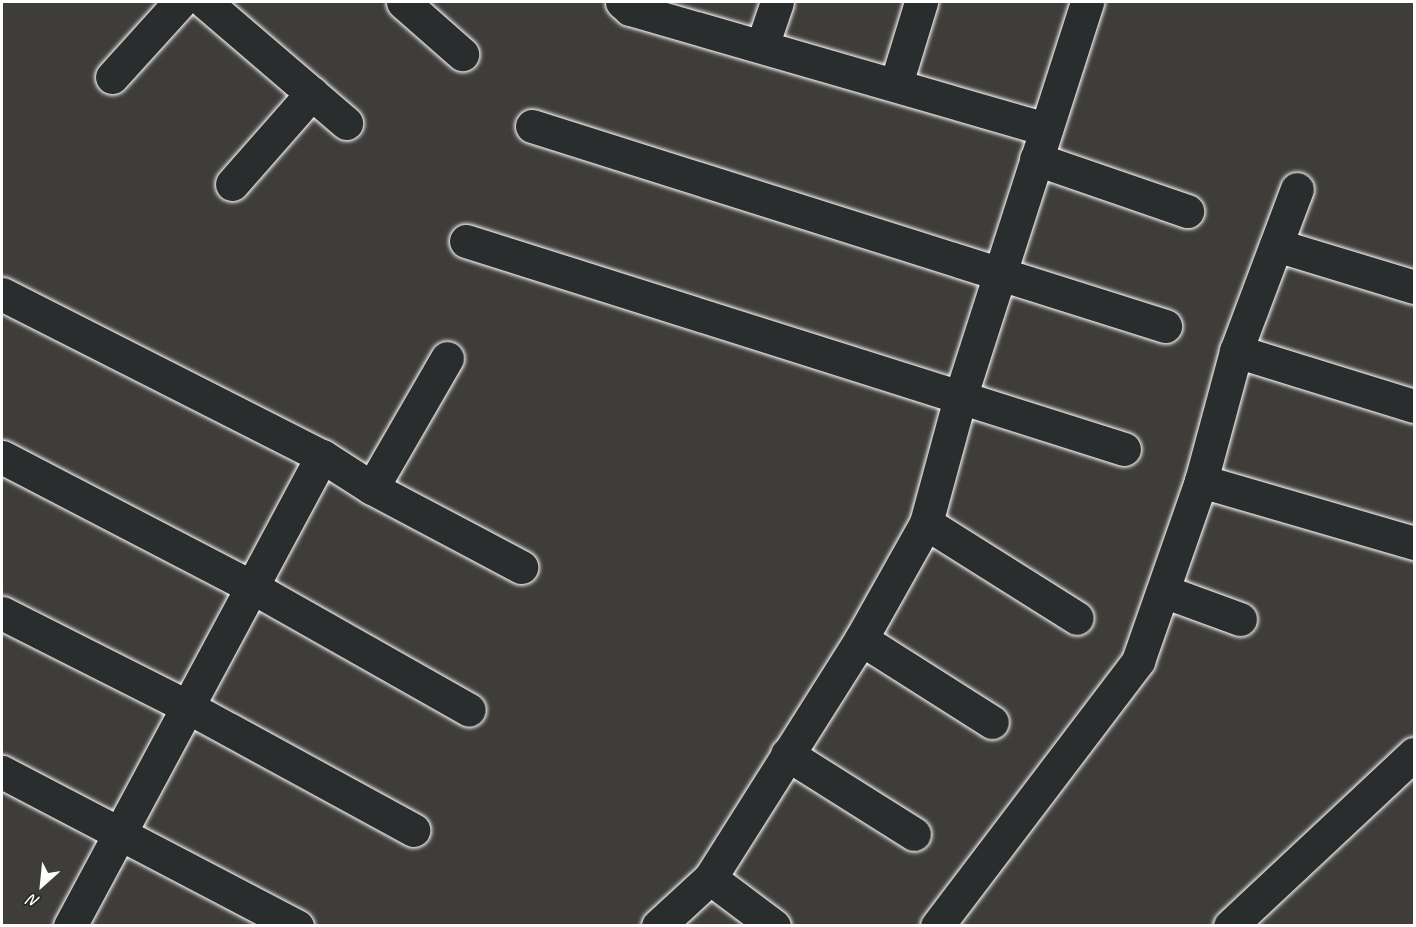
<!DOCTYPE html>
<style>
body{margin:0}
#map{position:relative;width:1416px;height:927px;overflow:hidden;background:#3f3d3a;font-family:Caveat,sans-serif}
div>[style]{position:absolute}
.roads{filter:drop-shadow(0 0 2px #fff) drop-shadow(0 0 2px #fff)}
.minor>*{height:33px;margin:-16.5px;padding:0 16.5px;transform-origin:16.5px;border-radius:16.5px;background:#2a2d2e}
span{translate:-50% -50%;white-space:nowrap;text-align:center;line-height:1.15;-webkit-text-stroke:4.5px #2a2d2e;paint-order:stroke}
.frame{position:absolute;inset:0;border:3px solid #fff;pointer-events:none}
.north{position:absolute;left:12px;top:855px;width:60px;height:60px;-webkit-text-stroke:4px #2a2d2e;paint-order:stroke;rotate:207deg;font-size:16px;font-weight:700;line-height:24px;text-align:center;color:#fff}
.north::after{content:'';display:block;margin:auto;width:21px;height:27px;background:#fff;clip-path:polygon(50% 0,100% 100%,50% 72%,0 100%)}
</style>
<div id="map">
<div class="roads">
<div class="minor">
<i style="left:205px;top:2px;width:186px;rotate:40.6deg"></i>
<i style="left:403px;top:2px;width:79px;rotate:41.4deg"></i>
<i style="left:622px;top:2px;width:11px;rotate:41deg"></i>
<i style="left:630px;top:9px;width:433px;rotate:16.1deg"></i>
<i style="left:762px;top:46px;width:46px;rotate:-71.2deg"></i>
<i style="left:112px;top:77px;width:101px;rotate:-47.8deg"></i>
<i style="left:896px;top:84px;width:86px;rotate:-73deg"></i>
<i style="left:532px;top:126px;width:664px;rotate:17.53deg"></i>
<i style="left:1036px;top:159px;width:160px;rotate:19deg"></i>
<i style="left:232px;top:184px;width:121px;rotate:-48.7deg"></i>
<i style="left:466px;top:241px;width:690px;rotate:17.54deg"></i>
<i style="left:1276px;top:245px;width:144px;rotate:16.9deg"></i>
<i style="left:2px;top:294px;width:359px;rotate:26.9deg"></i>
<i style="left:322px;top:456px;width:59px;rotate:32.6deg"></i>
<i style="left:372px;top:488px;width:169px;rotate:27.9deg"></i>
<i style="left:1236px;top:351px;width:186px;rotate:17.2deg"></i>
<i style="left:2px;top:457px;width:282px;rotate:27.5deg"></i>
<i style="left:252px;top:587px;width:249px;rotate:29.5deg"></i>
<i style="left:1201px;top:481px;width:222px;rotate:16.2deg"></i>
<i style="left:372px;top:488px;width:150px;rotate:-60deg"></i>
<i style="left:926px;top:523px;width:178px;rotate:32.2deg"></i>
<i style="left:1163px;top:591px;width:82px;rotate:20deg"></i>
<i style="left:2px;top:613px;width:206px;rotate:26.8deg"></i>
<i style="left:186px;top:706px;width:259px;rotate:28.6deg"></i>
<i style="left:861px;top:639px;width:155px;rotate:32.4deg"></i>
<i style="left:787px;top:754px;width:150px;rotate:32.2deg"></i>
<i style="left:2px;top:772px;width:333px;rotate:27.6deg"></i>
<i style="left:710px;top:878px;width:80px;rotate:36.9deg"></i>
<i style="left:70px;top:926px;width:533px;rotate:-61.8deg"></i>
<i style="left:658px;top:926px;width:71px;rotate:-42.7deg"></i>
<i style="left:710px;top:878px;width:283px;rotate:-57.7deg"></i>
<i style="left:861px;top:639px;width:133px;rotate:-60.7deg"></i>
<i style="left:926px;top:523px;width:130px;rotate:-74.8deg"></i>
<i style="left:960px;top:398px;width:416px;rotate:-72.2deg"></i>
<i style="left:937px;top:926px;width:333px;rotate:-52.8deg"></i>
<i style="left:1138px;top:661px;width:191px;rotate:-70.7deg"></i>
<i style="left:1201px;top:481px;width:135px;rotate:-74.9deg"></i>
<i style="left:1236px;top:351px;width:173px;rotate:-69.4deg"></i>
<i style="left:1230px;top:926px;width:252px;rotate:-43.1deg"></i>
</div>
</div>
<div class="frame"></div>
<div class="north">N</div>
</div>
